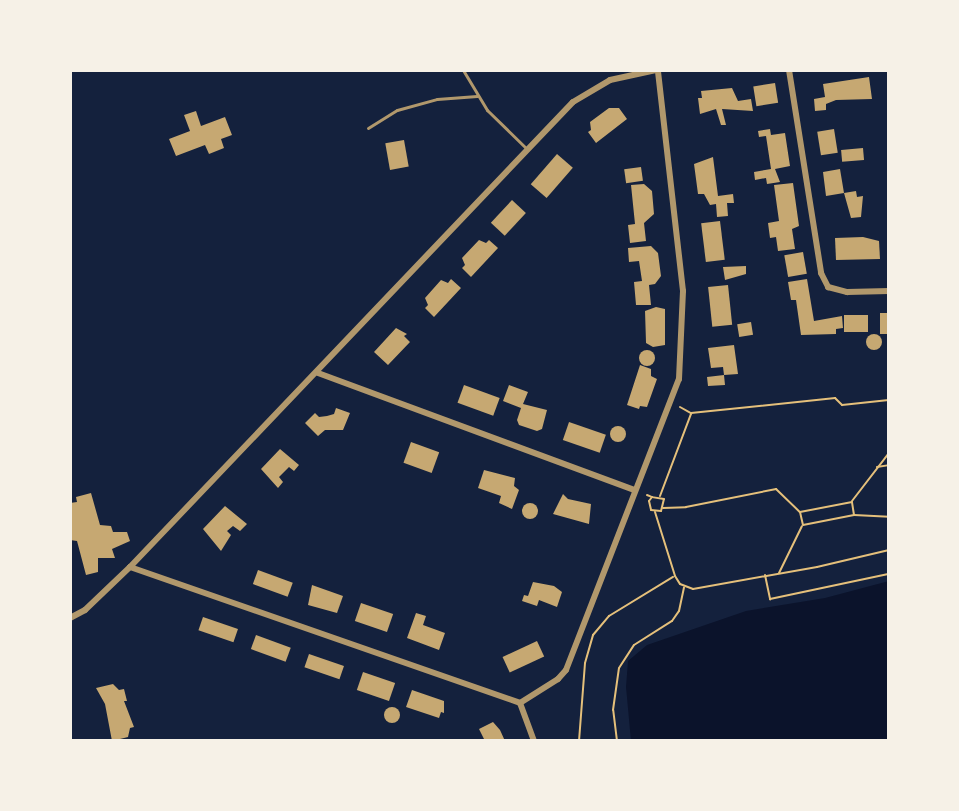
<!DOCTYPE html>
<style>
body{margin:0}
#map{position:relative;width:959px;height:811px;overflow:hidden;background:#14213d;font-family:"Golos Text",sans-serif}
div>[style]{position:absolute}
.water>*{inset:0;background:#0b132b}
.building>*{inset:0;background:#c6a872;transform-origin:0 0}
.round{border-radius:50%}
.path>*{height:2px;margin:-1px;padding:0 1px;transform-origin:1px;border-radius:1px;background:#e5c07b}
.service>*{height:3px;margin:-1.5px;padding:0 1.5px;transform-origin:1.5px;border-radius:1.5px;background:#b1986c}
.minor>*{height:6px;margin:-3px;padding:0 3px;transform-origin:3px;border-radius:3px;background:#b1986c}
span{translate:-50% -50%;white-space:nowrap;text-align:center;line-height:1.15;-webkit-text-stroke:6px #f6f1e7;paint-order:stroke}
.frame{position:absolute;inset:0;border:72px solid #f6f1e7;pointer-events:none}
</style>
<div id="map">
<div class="water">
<i style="clip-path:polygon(889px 581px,889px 741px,631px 741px,626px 687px,628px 661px,647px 645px,746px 611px,825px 598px)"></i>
</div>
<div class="building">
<i style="clip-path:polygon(869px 77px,872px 99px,836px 100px,826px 104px,826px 110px,815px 111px,814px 99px,825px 97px,823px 84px)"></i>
<i style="left:775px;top:83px;width:20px;height:22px;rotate:81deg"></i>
<i style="clip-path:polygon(732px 88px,738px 101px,751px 99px,753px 111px,722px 109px,726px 125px,721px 125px,716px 109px,700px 114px,698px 98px,702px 98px,701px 91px)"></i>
<i style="clip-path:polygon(609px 108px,619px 108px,627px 119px,596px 143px,588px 132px,591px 130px,590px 122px)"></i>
<i style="clip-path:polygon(196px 111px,201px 126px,225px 117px,232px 135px,221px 139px,224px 148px,209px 154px,205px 145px,176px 156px,169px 139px,190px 131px,184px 115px)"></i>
<i style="clip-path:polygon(770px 129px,771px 135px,785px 133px,790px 166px,775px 169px,780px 182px,767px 184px,766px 178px,755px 180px,754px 172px,771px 169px,766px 136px,759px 137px,758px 131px)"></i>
<i style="left:834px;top:129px;width:24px;height:17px;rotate:81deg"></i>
<i style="left:404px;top:140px;width:27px;height:19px;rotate:80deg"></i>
<i style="left:863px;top:148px;width:12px;height:22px;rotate:85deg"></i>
<i style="left:557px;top:154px;width:21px;height:40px;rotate:41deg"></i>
<i style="clip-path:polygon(713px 157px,718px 196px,733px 194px,734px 203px,727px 203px,728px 216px,717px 217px,716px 204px,710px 205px,704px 194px,698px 194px,694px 164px)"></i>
<i style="left:641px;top:167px;width:14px;height:17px;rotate:82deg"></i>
<i style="clip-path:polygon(840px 169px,844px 193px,856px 191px,857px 197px,863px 196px,861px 217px,851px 218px,844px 193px,826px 196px,823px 172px)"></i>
<i style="clip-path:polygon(793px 183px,799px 226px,792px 229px,795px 249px,778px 251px,776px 237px,770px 238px,768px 223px,779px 221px,774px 185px)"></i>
<i style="clip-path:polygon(644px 184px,652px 191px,654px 214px,644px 223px,646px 241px,630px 243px,628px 225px,635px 224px,631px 185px)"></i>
<i style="left:512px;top:200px;width:19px;height:31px;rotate:43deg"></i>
<i style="left:720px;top:221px;width:39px;height:19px;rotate:83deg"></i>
<i style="clip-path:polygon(863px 237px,879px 241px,880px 259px,836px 260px,835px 238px)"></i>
<i style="clip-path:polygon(479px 240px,486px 243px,489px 240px,498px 248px,471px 277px,462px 268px,465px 265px,462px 258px)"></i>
<i style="clip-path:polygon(651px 246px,658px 253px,661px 276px,655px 284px,649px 285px,651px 305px,636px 305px,634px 282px,642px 281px,639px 261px,629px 262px,628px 248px)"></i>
<i style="left:803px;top:252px;width:22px;height:19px;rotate:80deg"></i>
<i style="clip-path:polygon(746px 266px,746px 274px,725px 280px,723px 267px)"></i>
<i style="clip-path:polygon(451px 279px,461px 288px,434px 317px,425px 308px,428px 305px,425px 298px,441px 280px,448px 283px)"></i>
<i style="clip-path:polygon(807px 279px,814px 321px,842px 316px,843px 328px,836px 329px,836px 334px,801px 335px,796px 300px,791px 300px,788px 282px)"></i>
<i style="left:728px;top:285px;width:40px;height:20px;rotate:84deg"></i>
<i style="clip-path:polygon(656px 307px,665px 309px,665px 345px,653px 347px,646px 343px,645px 311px)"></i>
<i style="left:889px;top:313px;width:21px;height:9px;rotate:90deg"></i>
<i style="left:844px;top:315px;width:24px;height:17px"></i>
<i style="left:751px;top:322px;width:13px;height:14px;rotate:81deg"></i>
<i style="clip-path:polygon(396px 328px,407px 334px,404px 336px,410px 342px,388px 365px,374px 352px)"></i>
<i class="round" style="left:866px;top:334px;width:16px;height:16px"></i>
<i style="clip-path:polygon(734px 345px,738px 374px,724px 375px,725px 385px,708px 386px,707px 377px,724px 375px,723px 367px,711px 368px,708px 348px)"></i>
<i class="round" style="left:639px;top:350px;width:16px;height:16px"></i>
<i style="clip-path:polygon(640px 365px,651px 369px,651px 376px,657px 379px,647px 407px,640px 406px,639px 409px,627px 405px)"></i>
<i style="left:464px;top:385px;width:38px;height:19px;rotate:20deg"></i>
<i style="clip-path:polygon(509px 385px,528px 392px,523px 404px,547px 410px,542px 429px,537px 431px,519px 425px,517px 420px,521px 408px,503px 401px)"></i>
<i style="clip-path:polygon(336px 408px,350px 413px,343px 430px,325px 430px,318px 436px,305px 423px,315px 413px,319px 417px,327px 416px,334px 414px)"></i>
<i style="left:569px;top:422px;width:39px;height:19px;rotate:19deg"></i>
<i class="round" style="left:610px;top:426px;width:16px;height:16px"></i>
<i style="left:411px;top:442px;width:30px;height:22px;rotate:20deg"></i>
<i style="clip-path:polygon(280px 449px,299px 465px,294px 471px,289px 467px,279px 477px,283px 482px,278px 488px,261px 469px)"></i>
<i style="clip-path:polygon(484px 470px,515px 478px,514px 486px,519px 490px,512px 509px,499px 503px,501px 496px,478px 488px)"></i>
<i style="clip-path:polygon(91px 493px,100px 525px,111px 526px,113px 532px,127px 532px,130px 541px,112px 549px,115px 558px,98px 558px,98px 572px,86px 575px,77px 541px,70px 540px,70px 503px,77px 502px,76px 497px)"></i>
<i style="clip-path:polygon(563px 494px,568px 499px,591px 504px,589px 524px,553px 514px)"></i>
<i class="round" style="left:522px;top:503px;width:16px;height:16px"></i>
<i style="clip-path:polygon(225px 506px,247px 524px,240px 531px,233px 526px,227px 531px,231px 535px,221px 551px,203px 529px)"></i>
<i style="left:258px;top:570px;width:37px;height:15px;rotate:20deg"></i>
<i style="clip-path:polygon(533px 582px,554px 586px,562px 592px,557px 607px,539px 600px,537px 606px,522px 601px,524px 595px,528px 596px)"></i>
<i style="clip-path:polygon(312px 585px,343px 596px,337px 613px,308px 605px)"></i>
<i style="left:361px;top:603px;width:34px;height:19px;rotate:19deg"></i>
<i style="clip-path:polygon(416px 613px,426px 616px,423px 625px,445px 633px,439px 650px,407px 638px)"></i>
<i style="left:203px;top:617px;width:37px;height:14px;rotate:19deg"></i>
<i style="left:256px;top:635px;width:37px;height:15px;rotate:20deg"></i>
<i style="left:537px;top:641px;width:17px;height:38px;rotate:65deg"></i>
<i style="left:309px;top:654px;width:37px;height:14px;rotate:19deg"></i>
<i style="left:363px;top:672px;width:34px;height:19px;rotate:19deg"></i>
<i style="clip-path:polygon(113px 684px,119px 690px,124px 689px,127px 701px,124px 701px,134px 727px,130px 728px,128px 737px,112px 741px,105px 704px,96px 688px)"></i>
<i style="clip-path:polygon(412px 690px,444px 701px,444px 713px,441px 712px,439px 718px,406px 707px)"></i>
<i class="round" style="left:384px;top:707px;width:16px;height:16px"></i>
<i style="clip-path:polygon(493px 722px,500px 730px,505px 741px,485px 741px,479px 729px)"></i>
</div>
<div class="path">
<i style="left:680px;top:407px;width:13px;rotate:29deg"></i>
<i style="left:691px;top:413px;width:145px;rotate:-5.9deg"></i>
<i style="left:835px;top:398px;width:10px;rotate:45deg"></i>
<i style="left:842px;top:405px;width:47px;rotate:-6.1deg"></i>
<i style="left:877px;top:467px;width:12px;rotate:-9deg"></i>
<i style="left:647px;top:495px;width:5px;rotate:22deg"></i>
<i style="left:652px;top:497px;width:5px;rotate:127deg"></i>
<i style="left:649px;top:501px;width:9px;rotate:77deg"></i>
<i style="left:651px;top:510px;width:10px;rotate:6deg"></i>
<i style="left:661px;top:511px;width:12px;rotate:-76deg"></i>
<i style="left:664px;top:499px;width:12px;rotate:-171deg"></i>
<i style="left:660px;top:496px;width:88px;rotate:-69.3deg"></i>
<i style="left:852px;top:501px;width:61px;rotate:-52.4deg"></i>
<i style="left:663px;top:508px;width:23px;rotate:-2deg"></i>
<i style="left:686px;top:507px;width:92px;rotate:-11.3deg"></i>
<i style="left:776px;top:489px;width:33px;rotate:44deg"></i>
<i style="left:800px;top:512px;width:13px;rotate:77deg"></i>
<i style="left:803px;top:525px;width:52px;rotate:-11.1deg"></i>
<i style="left:854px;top:515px;width:13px;rotate:-99deg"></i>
<i style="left:852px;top:502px;width:53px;rotate:169.1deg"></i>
<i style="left:655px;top:512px;width:67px;rotate:72.6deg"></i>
<i style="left:675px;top:576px;width:9px;rotate:58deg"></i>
<i style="left:680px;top:584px;width:14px;rotate:21deg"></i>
<i style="left:693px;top:589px;width:126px;rotate:-10.1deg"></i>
<i style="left:817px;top:567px;width:74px;rotate:-13.3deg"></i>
<i style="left:854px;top:515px;width:35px;rotate:3deg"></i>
<i style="left:779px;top:573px;width:52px;rotate:-63.9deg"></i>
<i style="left:765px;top:575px;width:25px;rotate:78deg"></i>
<i style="left:770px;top:599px;width:122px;rotate:-11.9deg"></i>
<i style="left:579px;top:741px;width:78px;rotate:-85.6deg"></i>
<i style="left:585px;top:663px;width:29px;rotate:-74deg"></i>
<i style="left:593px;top:635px;width:25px;rotate:-50deg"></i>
<i style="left:609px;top:616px;width:75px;rotate:-31.4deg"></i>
<i style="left:617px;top:741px;width:31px;rotate:-97deg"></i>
<i style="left:613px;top:710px;width:42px;rotate:-81.9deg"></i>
<i style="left:619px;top:668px;width:27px;rotate:-57deg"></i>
<i style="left:634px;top:645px;width:45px;rotate:-32.3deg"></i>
<i style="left:672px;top:621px;width:12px;rotate:-55deg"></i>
<i style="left:679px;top:611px;width:24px;rotate:-78deg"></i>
</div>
<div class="service">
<i style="left:463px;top:70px;width:47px;rotate:59deg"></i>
<i style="left:487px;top:110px;width:54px;rotate:44.3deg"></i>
<i style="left:368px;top:128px;width:34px;rotate:-32deg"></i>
<i style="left:397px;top:110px;width:41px;rotate:-15.4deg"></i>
<i style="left:437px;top:99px;width:40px;rotate:-4.3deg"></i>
</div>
<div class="minor">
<i style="left:789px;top:70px;width:206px;rotate:81deg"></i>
<i style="left:821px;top:273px;width:16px;rotate:63deg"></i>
<i style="left:828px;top:287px;width:20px;rotate:15deg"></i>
<i style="left:847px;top:292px;width:42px;rotate:-1.4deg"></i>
<i style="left:318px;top:373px;width:337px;rotate:20.3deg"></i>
<i style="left:130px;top:567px;width:413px;rotate:19.2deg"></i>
<i style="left:70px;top:618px;width:17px;rotate:-28deg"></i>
<i style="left:85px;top:610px;width:62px;rotate:-43.7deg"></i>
<i style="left:130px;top:567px;width:642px;rotate:-46.39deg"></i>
<i style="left:573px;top:102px;width:43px;rotate:-30.7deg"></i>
<i style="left:610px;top:80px;width:47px;rotate:-12.3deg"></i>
<i style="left:534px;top:741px;width:40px;rotate:-110.2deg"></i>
<i style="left:520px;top:703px;width:45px;rotate:-32.3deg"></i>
<i style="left:558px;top:679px;width:12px;rotate:-48deg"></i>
<i style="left:566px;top:670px;width:312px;rotate:-68.8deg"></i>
<i style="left:679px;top:379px;width:88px;rotate:-87.4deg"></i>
<i style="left:683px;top:291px;width:222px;rotate:-96.5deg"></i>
</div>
<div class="frame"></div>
</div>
